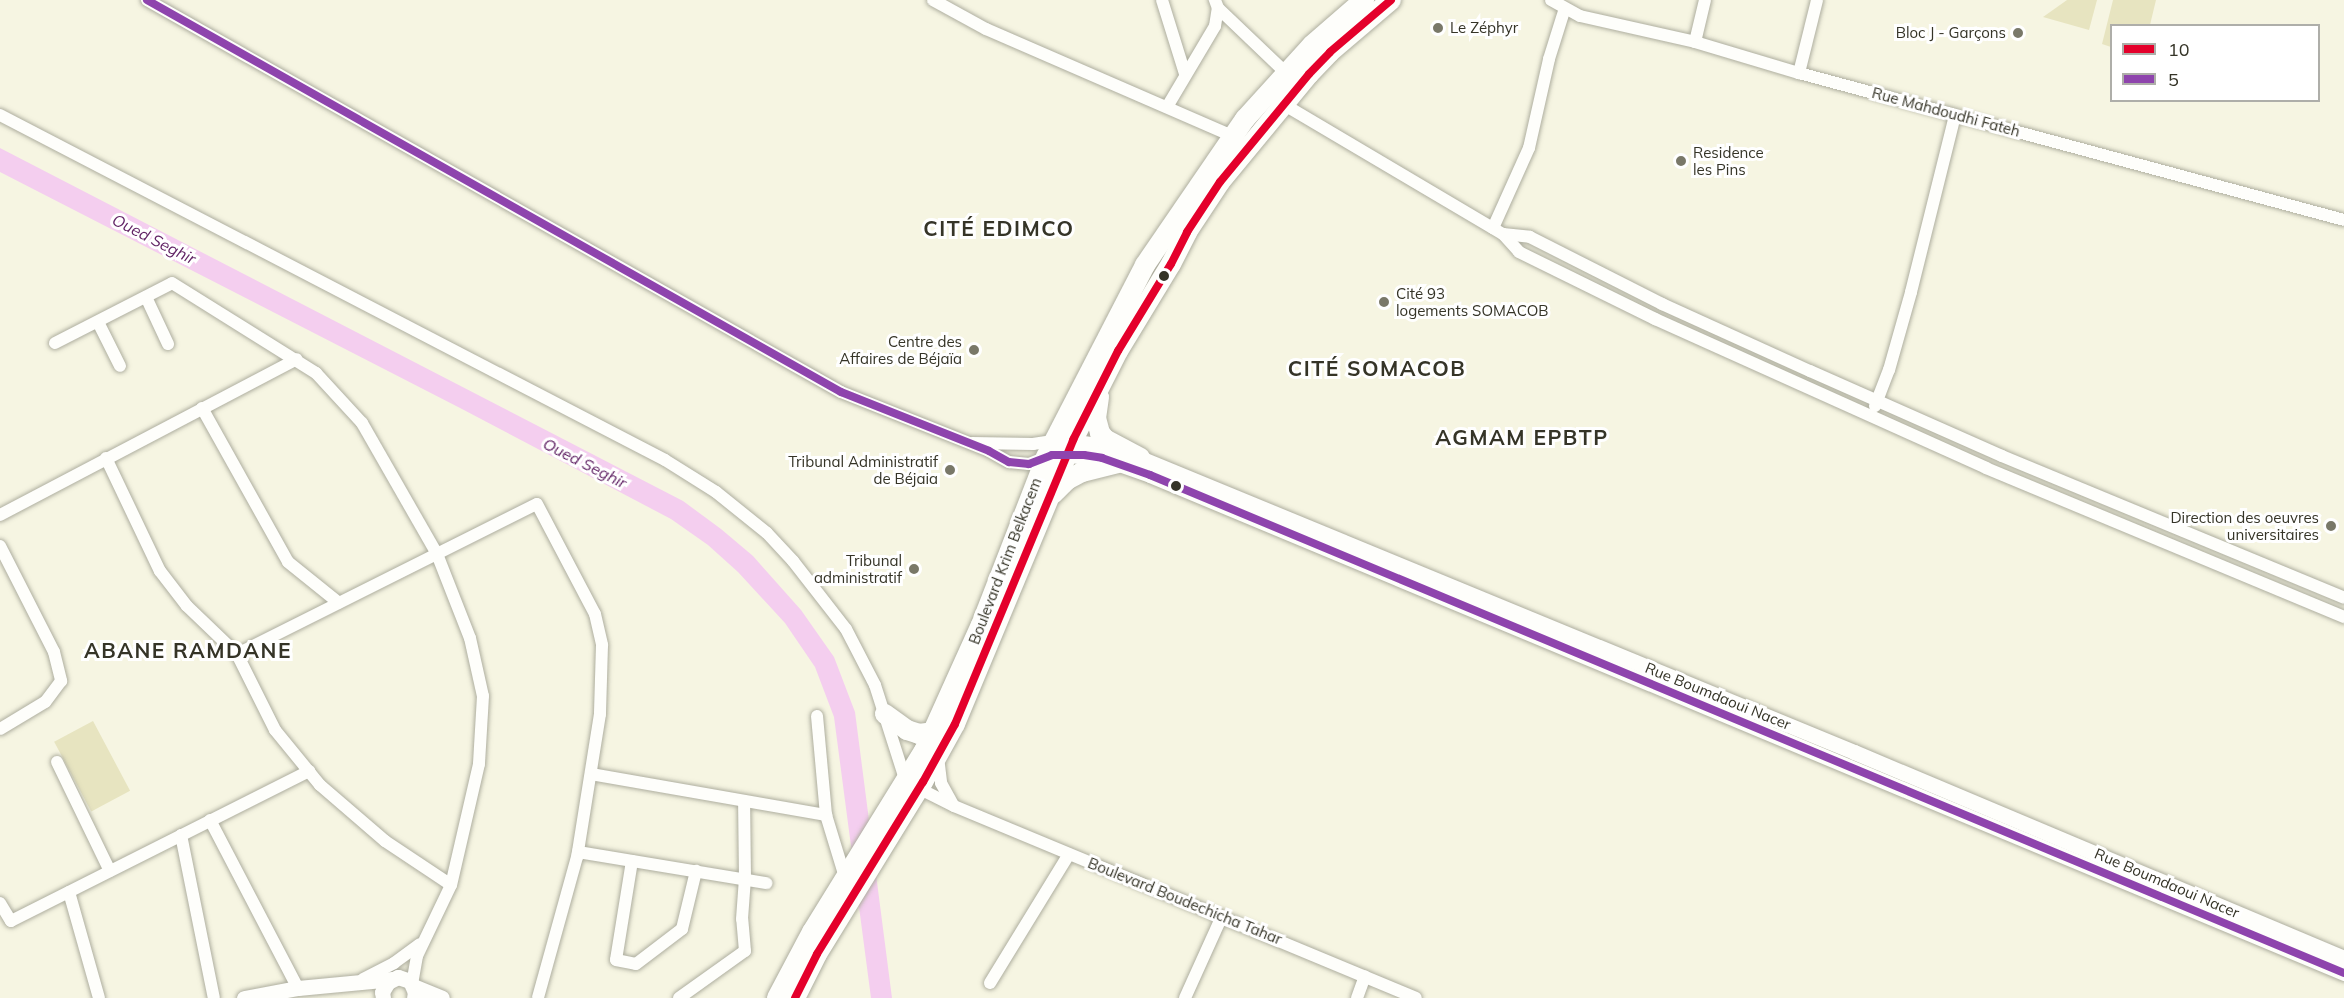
<!DOCTYPE html>
<meta charset="utf-8">
<style>
body{margin:0}
#map{position:relative;width:2344px;height:998px;overflow:hidden;background:#f6f5e2;font-family:Mulish,sans-serif}
div>[style]{position:absolute}
.green>*{inset:0;background:#e7e4c0;transform-origin:0 0}
.water>*{inset:0;background:#f4ceef}
.roads{filter:drop-shadow(0 0 2px #aeae9f) drop-shadow(0 0 2px #aeae9f)}
.minor>*{height:12px;margin:-6px;padding:0 6px;transform-origin:6px;border-radius:6px;background:#fefefb}
.tertiary>*{height:15px;margin:-7.5px;padding:0 7.5px;transform-origin:7.5px;border-radius:7.5px;background:#fefefb}
.primary>*{height:20px;margin:-10px;padding:0 10px;transform-origin:10px;border-radius:10px;background:#fefefb}
.bus-1>*{height:8px;margin:-4px;padding:0 4px;transform-origin:4px;border-radius:4px;background:#e4002b}
.bus-2>*{height:8px;margin:-4px;padding:0 4px;transform-origin:4px;border-radius:4px;background:#8e44ad}
.dots>*{width:16px;height:16px;translate:-50% -50%;box-sizing:border-box;border:3px solid #fff;border-radius:50%}
span{translate:-50% -50%;white-space:nowrap;text-align:center;line-height:1.15;-webkit-text-stroke:6px #fff;paint-order:stroke}
.poi-label{font-size:15px;color:#353427}
.left{translate:0 -50%;text-align:left}
.right{translate:-100% -50%;text-align:right}
.street-label{font-size:15px;color:#353427}
.water-label{font-size:16px;color:#612365;font-style:italic}
.district-label{font-size:21px;color:#353427;font-weight:700;letter-spacing:1.5px}
.legend{position:absolute;left:2110px;top:24px;width:210px;height:78px;box-sizing:border-box;background:#fff;border:2px solid #aeaea9;margin:0;padding:8px 10px;list-style:none;font-size:18px;color:#353427}
.legend li{display:flex;align-items:center;gap:12px;height:30px}
.legend b{width:30px;border:2px solid #aeaea9}
</style>
<div id="map">
<div class="green">
<i style="clip-path:polygon(2067px 0,2097px 0,2089px 30px,2043px 17px)"></i>
<i style="clip-path:polygon(2113px 0,2156px 0,2150px 25px,2112px 26px,2111px 47px,2102px 44px)"></i>
<i style="left:93px;top:721px;width:79px;height:44px;rotate:62deg"></i>
</div>
<div class="water">
<i style="clip-path:polygon(0 148px,683px 501px,721px 529px,753px 556px,801px 610px,834px 657px,855px 712px,892px 998px,871px 998px,834px 717px,815px 667px,785px 623px,738px 572px,708px 545px,671px 519px,462px 409px,0 172px)"></i>
</div>
<div class="roads">
<div class="minor">
<i style="left:147px;top:0;width:797px;rotate:29.46deg"></i>
<i style="left:841px;top:392px;width:159px;rotate:21.7deg"></i>
<i style="left:989px;top:451px;width:23px;rotate:29deg"></i>
<i style="left:1009px;top:462px;width:20px;rotate:6deg"></i>
<i style="left:1029px;top:464px;width:18px;rotate:-22deg"></i>
<i style="left:933px;top:0;width:60px;rotate:28.7deg"></i>
<i style="left:986px;top:29px;width:268px;rotate:23.5deg"></i>
<i style="left:1162px;top:0;width:77px;rotate:72.7deg"></i>
<i style="left:1551px;top:0;width:33px;rotate:29deg"></i>
<i style="left:1580px;top:16px;width:118px;rotate:12.7deg"></i>
<i style="left:1695px;top:42px;width:109px;rotate:16.6deg"></i>
<i style="left:1799px;top:73px;width:564px;rotate:15.09deg"></i>
<i style="left:1218px;top:8px;width:94px;rotate:43.7deg"></i>
<i style="left:1695px;top:42px;width:43px;rotate:-76.6deg"></i>
<i style="left:1799px;top:73px;width:75px;rotate:-76.1deg"></i>
<i style="left:1283px;top:104px;width:256px;rotate:30.6deg"></i>
<i style="left:1503px;top:234px;width:24px;rotate:48deg"></i>
<i style="left:1519px;top:252px;width:152px;rotate:26.2deg"></i>
<i style="left:1655px;top:319px;width:363px;rotate:24.2deg"></i>
<i style="left:1986px;top:468px;width:388px;rotate:22.6deg"></i>
<i style="left:1167px;top:107px;width:94px;rotate:-59.3deg"></i>
<i style="left:1215px;top:26px;width:18px;rotate:-81deg"></i>
<i style="left:1218px;top:8px;width:9px;rotate:-111deg"></i>
<i style="left:0;top:115px;width:749px;rotate:27.42deg"></i>
<i style="left:665px;top:460px;width:60px;rotate:32.1deg"></i>
<i style="left:716px;top:492px;width:65px;rotate:38.8deg"></i>
<i style="left:767px;top:533px;width:38px;rotate:47deg"></i>
<i style="left:793px;top:561px;width:86px;rotate:52.1deg"></i>
<i style="left:846px;top:629px;width:63px;rotate:62.6deg"></i>
<i style="left:875px;top:685px;width:102px;rotate:72.3deg"></i>
<i style="left:906px;top:782px;width:54px;rotate:26.6deg"></i>
<i style="left:954px;top:806px;width:500px;rotate:22.57deg"></i>
<i style="left:1493px;top:228px;width:88px;rotate:-65.8deg"></i>
<i style="left:1529px;top:148px;width:91px;rotate:-77.3deg"></i>
<i style="left:1549px;top:59px;width:53px;rotate:-72.6deg"></i>
<i style="left:1503px;top:234px;width:27px;rotate:6deg"></i>
<i style="left:1530px;top:237px;width:148px;rotate:26.9deg"></i>
<i style="left:1662px;top:304px;width:162px;rotate:24.4deg"></i>
<i style="left:1810px;top:371px;width:210px;rotate:23.9deg"></i>
<i style="left:2002px;top:456px;width:370px;rotate:22.5deg"></i>
<i style="left:146px;top:297px;width:52px;rotate:64.9deg"></i>
<i style="left:98px;top:322px;width:49px;rotate:63.4deg"></i>
<i style="left:55px;top:343px;width:131px;rotate:-27.1deg"></i>
<i style="left:172px;top:283px;width:170px;rotate:32deg"></i>
<i style="left:316px;top:373px;width:68px;rotate:47.4deg"></i>
<i style="left:362px;top:423px;width:151px;rotate:60.2deg"></i>
<i style="left:437px;top:554px;width:90px;rotate:68.6deg"></i>
<i style="left:470px;top:638px;width:59px;rotate:77.4deg"></i>
<i style="left:483px;top:696px;width:68px;rotate:93.4deg"></i>
<i style="left:479px;top:764px;width:124px;rotate:103deg"></i>
<i style="left:451px;top:885px;width:79px;rotate:115.6deg"></i>
<i style="left:417px;top:956px;width:29px;rotate:100deg"></i>
<i style="left:1875px;top:406px;width:39px;rotate:-69deg"></i>
<i style="left:1889px;top:370px;width:81px;rotate:-74.2deg"></i>
<i style="left:1911px;top:292px;width:182px;rotate:-76deg"></i>
<i style="left:202px;top:408px;width:176px;rotate:60.8deg"></i>
<i style="left:288px;top:562px;width:65px;rotate:38.8deg"></i>
<i style="left:972px;top:443px;width:61px;rotate:0.9deg"></i>
<i style="left:1033px;top:444px;width:20px;rotate:-9deg"></i>
<i style="left:106px;top:458px;width:125px;rotate:64.5deg"></i>
<i style="left:160px;top:571px;width:44px;rotate:52.4deg"></i>
<i style="left:187px;top:606px;width:69px;rotate:43.8deg"></i>
<i style="left:237px;top:654px;width:85px;rotate:63.4deg"></i>
<i style="left:275px;top:730px;width:71px;rotate:50.7deg"></i>
<i style="left:320px;top:785px;width:86px;rotate:40.7deg"></i>
<i style="left:385px;top:841px;width:79px;rotate:33.7deg"></i>
<i style="left:0;top:515px;width:335px;rotate:-27.7deg"></i>
<i style="left:0;top:546px;width:119px;rotate:63deg"></i>
<i style="left:54px;top:652px;width:30px;rotate:76deg"></i>
<i style="left:61px;top:681px;width:26px;rotate:127deg"></i>
<i style="left:45px;top:702px;width:52px;rotate:149deg"></i>
<i style="left:237px;top:654px;width:335px;rotate:-26.6deg"></i>
<i style="left:537px;top:504px;width:124px;rotate:62.2deg"></i>
<i style="left:595px;top:614px;width:32px;rotate:77deg"></i>
<i style="left:602px;top:645px;width:69px;rotate:91.7deg"></i>
<i style="left:600px;top:714px;width:145px;rotate:99.1deg"></i>
<i style="left:577px;top:857px;width:146px;rotate:105.5deg"></i>
<i style="left:817px;top:716px;width:99px;rotate:84.8deg"></i>
<i style="left:938px;top:757px;width:26px;rotate:83deg"></i>
<i style="left:941px;top:783px;width:25px;rotate:61deg"></i>
<i style="left:57px;top:762px;width:121px;rotate:64.1deg"></i>
<i style="left:591px;top:774px;width:239px;rotate:9.9deg"></i>
<i style="left:826px;top:815px;width:65px;rotate:73deg"></i>
<i style="left:210px;top:820px;width:190px;rotate:62.4deg"></i>
<i style="left:181px;top:835px;width:166px;rotate:78.6deg"></i>
<i style="left:578px;top:852px;width:191px;rotate:9.4deg"></i>
<i style="left:632px;top:861px;width:100px;rotate:99.2deg"></i>
<i style="left:616px;top:960px;width:20px;rotate:11deg"></i>
<i style="left:636px;top:964px;width:58px;rotate:-37.3deg"></i>
<i style="left:682px;top:929px;width:60px;rotate:-76.4deg"></i>
<i style="left:69px;top:892px;width:110px;rotate:74.2deg"></i>
<i style="left:0;top:903px;width:21px;rotate:59deg"></i>
<i style="left:11px;top:921px;width:334px;rotate:-26.7deg"></i>
<i style="left:363px;top:979px;width:35px;rotate:-27deg"></i>
<i style="left:394px;top:963px;width:32px;rotate:-36deg"></i>
<i style="left:990px;top:983px;width:151px;rotate:-58.5deg"></i>
<i style="left:679px;top:998px;width:81px;rotate:-35.5deg"></i>
<i style="left:745px;top:951px;width:32px;rotate:-95deg"></i>
<i style="left:742px;top:919px;width:41px;rotate:-85.8deg"></i>
<i style="left:745px;top:878px;width:77px;rotate:-90.7deg"></i>
<i style="left:1185px;top:998px;width:90px;rotate:-65.7deg"></i>
<i style="left:1357px;top:998px;width:23px;rotate:-70deg"></i>
</div>
<div class="tertiary">
<i style="left:1063px;top:440px;width:49px;rotate:8.3deg"></i>
<i style="left:1111px;top:447px;width:31px;rotate:21deg"></i>
<i style="left:1140px;top:458px;width:772px;rotate:22.38deg"></i>
<i style="left:1854px;top:752px;width:532px;rotate:22.8deg"></i>
<i style="left:1057px;top:454px;width:45px;rotate:5.1deg"></i>
<i style="left:1102px;top:458px;width:51px;rotate:19.5deg"></i>
<i style="left:1150px;top:475px;width:1294px;rotate:22.64deg"></i>
<i style="left:413px;top:986px;width:31px;rotate:22deg"></i>
<i style="left:244px;top:998px;width:55px;rotate:-10.5deg"></i>
<i style="left:298px;top:988px;width:95px;rotate:-5.4deg"></i>
<i style="left:383px;top:998px;width:6px;rotate:-99deg"></i>
<i style="left:382px;top:992px;width:12px;rotate:-59deg"></i>
<i style="left:388px;top:982px;width:11px;rotate:-27deg"></i>
<i style="left:398px;top:977px;width:13px;rotate:18deg"></i>
<i style="left:410px;top:981px;width:12px;rotate:66deg"></i>
<i style="left:415px;top:992px;width:6px;rotate:99deg"></i>
</div>
<div class="primary">
<i style="left:1099px;top:397px;width:21px;rotate:98deg"></i>
<i style="left:1096px;top:418px;width:16px;rotate:75deg"></i>
<i style="left:1100px;top:433px;width:8px;rotate:50deg"></i>
<i style="left:1105px;top:439px;width:40px;rotate:28deg"></i>
<i style="left:1053px;top:494px;width:20px;rotate:-45deg"></i>
<i style="left:1067px;top:480px;width:17px;rotate:-28deg"></i>
<i style="left:1082px;top:472px;width:37px;rotate:-14deg"></i>
<i style="left:885px;top:714px;width:27px;rotate:36deg"></i>
<i style="left:907px;top:730px;width:13px;rotate:18deg"></i>
<i style="left:919px;top:734px;width:14px;rotate:-8deg"></i>
<i style="left:777px;top:998px;width:75px;rotate:-62.1deg"></i>
<i style="left:812px;top:932px;width:213px;rotate:-58.3deg"></i>
<i style="left:924px;top:751px;width:138px;rotate:-65.7deg"></i>
<i style="left:981px;top:625px;width:180px;rotate:-68.8deg"></i>
<i style="left:1046px;top:457px;width:216px;rotate:-62.7deg"></i>
<i style="left:1145px;top:265px;width:177px;rotate:-55.6deg"></i>
<i style="left:1245px;top:119px;width:100px;rotate:-47.8deg"></i>
<i style="left:1312px;top:45px;width:69px;rotate:-40.9deg"></i>
<i style="left:795px;top:998px;width:49px;rotate:-63.4deg"></i>
<i style="left:817px;top:954px;width:202px;rotate:-58.4deg"></i>
<i style="left:923px;top:782px;width:66px;rotate:-61.1deg"></i>
<i style="left:955px;top:724px;width:308px;rotate:-67.4deg"></i>
<i style="left:1073px;top:440px;width:100px;rotate:-63.2deg"></i>
<i style="left:1118px;top:351px;width:102px;rotate:-58.7deg"></i>
<i style="left:1171px;top:264px;width:36px;rotate:-63deg"></i>
<i style="left:1187px;top:232px;width:60px;rotate:-56.6deg"></i>
<i style="left:1220px;top:182px;width:140px;rotate:-50.5deg"></i>
<i style="left:1309px;top:74px;width:30px;rotate:-46deg"></i>
<i style="left:1330px;top:52px;width:80px;rotate:-40.4deg"></i>
</div>
</div>
<div class="bus-1">
<i style="left:795px;top:998px;width:49px;rotate:-63.4deg"></i>
<i style="left:817px;top:954px;width:202px;rotate:-58.4deg"></i>
<i style="left:923px;top:782px;width:66px;rotate:-61.1deg"></i>
<i style="left:955px;top:724px;width:308px;rotate:-67.4deg"></i>
<i style="left:1073px;top:440px;width:100px;rotate:-63.2deg"></i>
<i style="left:1118px;top:351px;width:102px;rotate:-58.7deg"></i>
<i style="left:1171px;top:264px;width:36px;rotate:-63deg"></i>
<i style="left:1187px;top:232px;width:60px;rotate:-56.6deg"></i>
<i style="left:1220px;top:182px;width:140px;rotate:-50.5deg"></i>
<i style="left:1309px;top:74px;width:30px;rotate:-46deg"></i>
<i style="left:1330px;top:52px;width:80px;rotate:-40.4deg"></i>
</div>
<div class="bus-2">
<i style="left:147px;top:0;width:797px;rotate:29.46deg"></i>
<i style="left:841px;top:392px;width:159px;rotate:21.7deg"></i>
<i style="left:989px;top:451px;width:23px;rotate:29deg"></i>
<i style="left:1009px;top:462px;width:20px;rotate:6deg"></i>
<i style="left:1029px;top:464px;width:25px;rotate:-21deg"></i>
<i style="left:1052px;top:455px;width:32px"></i>
<i style="left:1084px;top:455px;width:18px;rotate:9deg"></i>
<i style="left:1102px;top:458px;width:51px;rotate:19.5deg"></i>
<i style="left:1150px;top:475px;width:1294px;rotate:22.64deg"></i>
</div>
<div class="dots">
<i style="left:1438px;top:28px;background:#797868"></i>
<i style="left:2018px;top:33px;background:#797868"></i>
<i style="left:1681px;top:161px;background:#797868"></i>
<i style="left:1164px;top:276px;background:#353427"></i>
<i style="left:1384px;top:302px;background:#797868"></i>
<i style="left:974px;top:350px;background:#797868"></i>
<i style="left:950px;top:470px;background:#797868"></i>
<i style="left:1176px;top:486px;background:#353427"></i>
<i style="left:2331px;top:526px;background:#797868"></i>
<i style="left:914px;top:569px;background:#797868"></i>
</div>
<div class="poi-label">
<span class="left" style="left:1450px;top:28px">Le Zéphyr</span>
<span class="right" style="left:2006px;top:33px">Bloc J - Garçons</span>
<span class="left" style="left:1693px;top:161px">Residence<br>les Pins</span>
<span class="left" style="left:1396px;top:302px">Cité 93<br>logements SOMACOB</span>
<span class="right" style="left:962px;top:350px">Centre des<br>Affaires de Béjaïa</span>
<span class="right" style="left:938px;top:470px">Tribunal Administratif<br>de Béjaia</span>
<span class="right" style="left:2319px;top:526px">Direction des oeuvres<br>universitaires</span>
<span class="right" style="left:902px;top:569px">Tribunal<br>administratif</span>
</div>
<div class="street-label">
<span style="left:1946px;top:112px;rotate:15deg">Rue Mahdoudhi Fateh</span>
<span style="left:1005px;top:561px;rotate:-69deg">Boulevard Krim Belkacem</span>
<span style="left:1718px;top:696px;rotate:22deg">Rue Boumdaoui Nacer</span>
<span style="left:2167px;top:883px;rotate:23deg">Rue Boumdaoui Nacer</span>
<span style="left:1185px;top:901px;rotate:22deg">Boulevard Boudechicha Tahar</span>
</div>
<div class="water-label">
<span style="left:154px;top:239px;rotate:27deg">Oued Seghir</span>
<span style="left:585px;top:463px;rotate:27deg">Oued Seghir</span>
</div>
<div class="district-label">
<span style="left:999px;top:228px">CITÉ EDIMCO</span>
<span style="left:1377px;top:368px">CITÉ SOMACOB</span>
<span style="left:1522px;top:437px">AGMAM EPBTP</span>
<span style="left:188px;top:650px">ABANE RAMDANE</span>
</div>
<ul class="legend">
<li><b style="height:8px;background:#e4002b"></b>10</li>
<li><b style="height:8px;background:#8e44ad"></b>5</li>
</ul>
</div>
